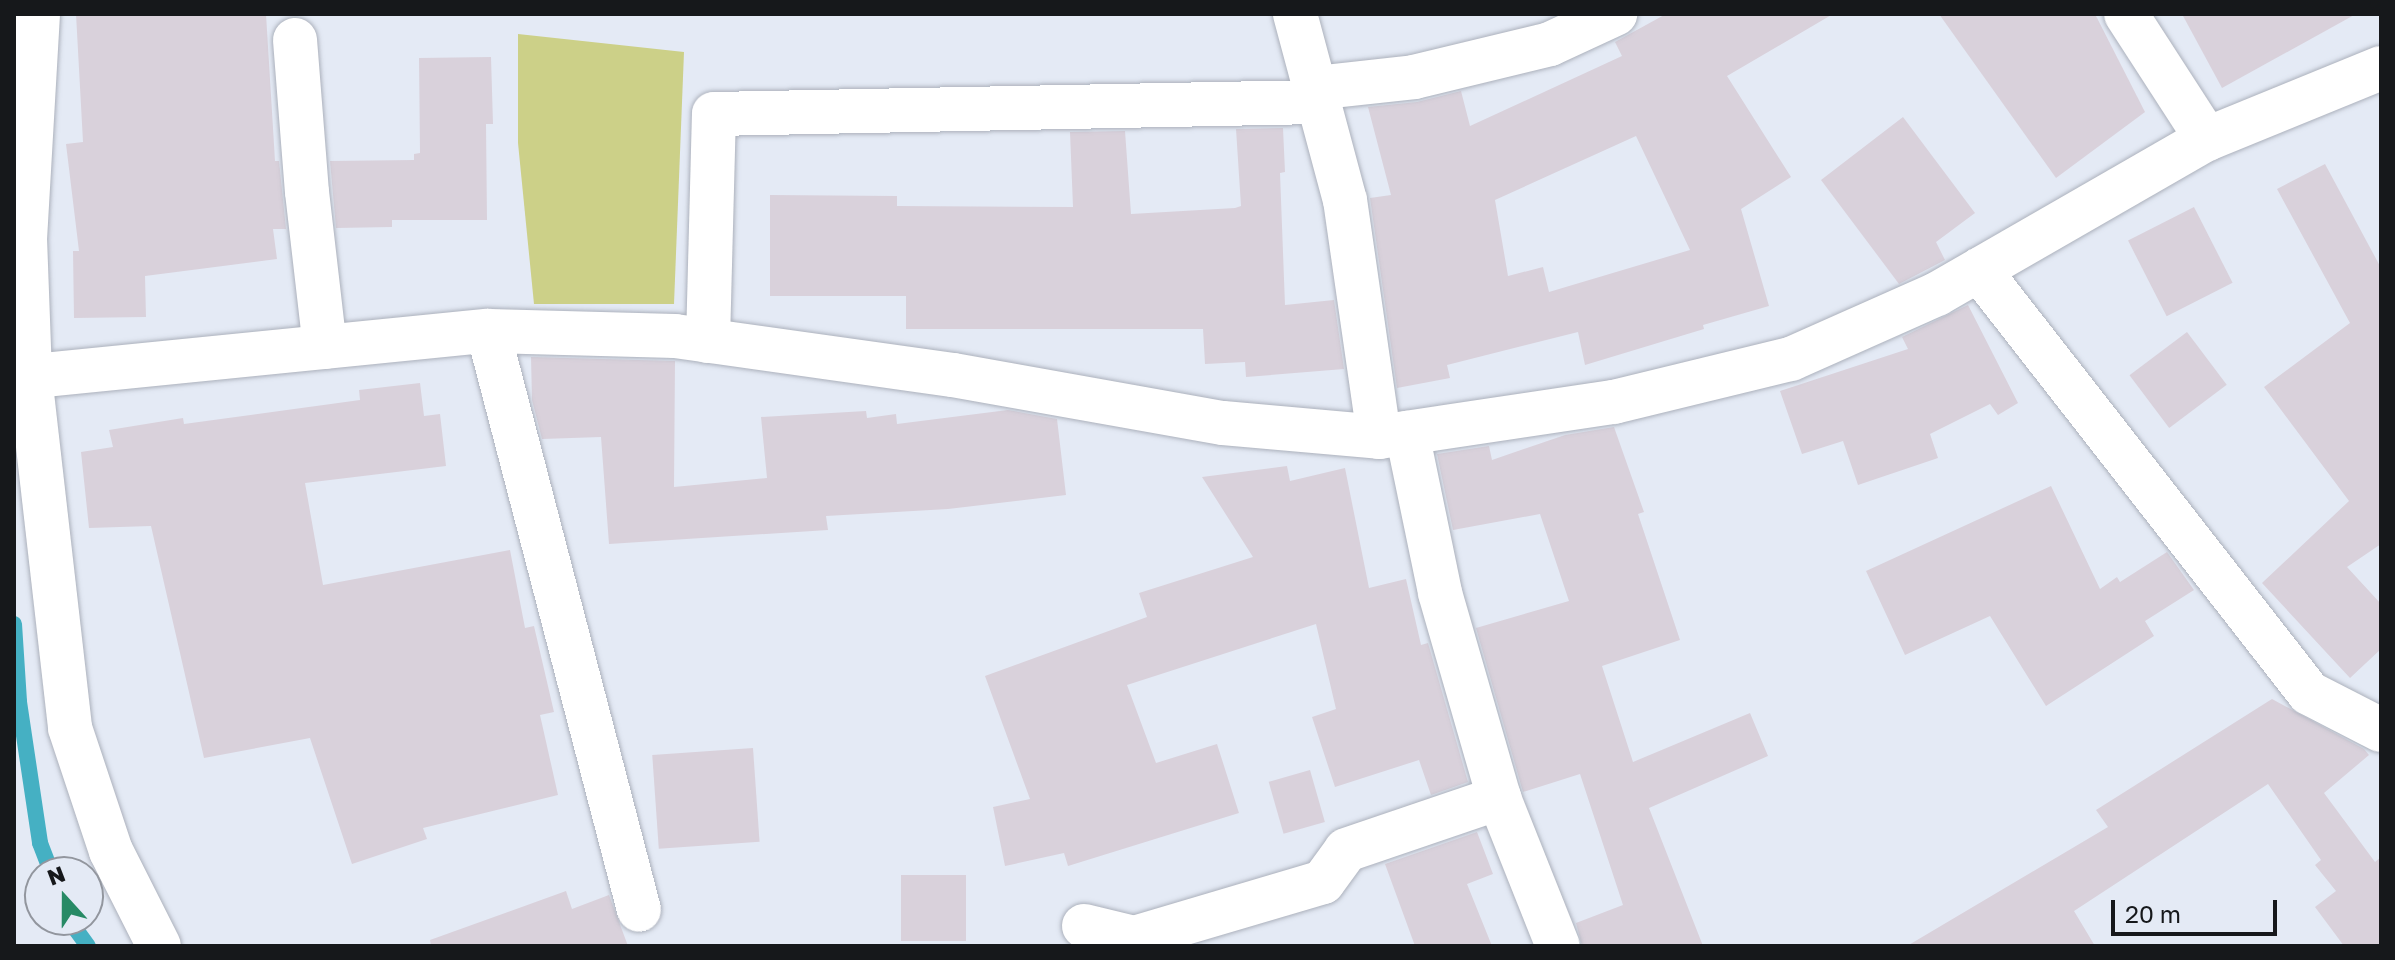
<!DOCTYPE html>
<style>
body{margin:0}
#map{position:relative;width:2395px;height:960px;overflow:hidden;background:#e4eaf5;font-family:"Golos Text",sans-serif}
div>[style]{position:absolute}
.green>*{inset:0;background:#ccd088}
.stream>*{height:16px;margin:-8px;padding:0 8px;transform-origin:8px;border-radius:8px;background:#45b0c3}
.building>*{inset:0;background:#d9d1db;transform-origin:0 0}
.roads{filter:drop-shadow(0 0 2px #acb1bc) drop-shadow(0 0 2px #acb1bc)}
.minor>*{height:44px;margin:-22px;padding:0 22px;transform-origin:22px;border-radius:22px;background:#fff}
.tertiary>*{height:44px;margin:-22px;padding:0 22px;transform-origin:22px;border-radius:22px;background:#fff}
span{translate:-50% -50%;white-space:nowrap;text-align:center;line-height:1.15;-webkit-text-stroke:6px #e4eaf5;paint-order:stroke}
.frame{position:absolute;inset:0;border:16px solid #16181b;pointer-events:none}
.north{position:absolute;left:24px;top:856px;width:80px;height:80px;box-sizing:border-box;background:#e4eaf5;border:2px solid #92969e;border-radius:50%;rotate:339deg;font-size:22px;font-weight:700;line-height:32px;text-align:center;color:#16181b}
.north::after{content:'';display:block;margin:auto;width:28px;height:36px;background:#278a65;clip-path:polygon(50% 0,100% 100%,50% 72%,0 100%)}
.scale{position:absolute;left:2111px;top:900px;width:166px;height:36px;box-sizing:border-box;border:4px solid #16181b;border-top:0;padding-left:10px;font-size:24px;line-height:28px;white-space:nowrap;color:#16181b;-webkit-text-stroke:6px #e4eaf5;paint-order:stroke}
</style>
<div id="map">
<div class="green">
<i style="clip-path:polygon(518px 34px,684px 52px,674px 304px,534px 304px,518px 143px)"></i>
</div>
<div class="stream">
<i style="left:14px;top:624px;width:78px;rotate:86.3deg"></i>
<i style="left:19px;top:702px;width:143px;rotate:81.5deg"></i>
<i style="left:40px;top:843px;width:31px;rotate:69deg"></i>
<i style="left:69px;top:920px;width:32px;rotate:54deg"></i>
</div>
<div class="building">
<i style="clip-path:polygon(76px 14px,266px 14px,275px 161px,279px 161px,286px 229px,273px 229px,277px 259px,145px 276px,146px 317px,74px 318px,73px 251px,79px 251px,66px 144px,83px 142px)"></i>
<i style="clip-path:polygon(evenodd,1666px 14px,1833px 14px,1727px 76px,1791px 177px,1741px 209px,1769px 306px,1703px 325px,1704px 329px,1585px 365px,1578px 332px,1447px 365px,1450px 378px,1397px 388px,1370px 198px,1391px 195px,1368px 107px,1417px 102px,1461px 91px,1470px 126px,1622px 56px,1615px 42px,1666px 14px,1636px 136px,1690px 250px,1549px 292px,1543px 267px,1508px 276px,1495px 200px,1636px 136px)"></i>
<i style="clip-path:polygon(1939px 14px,2095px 14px,2145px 112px,2056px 178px)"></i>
<i style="clip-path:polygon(2182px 14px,2356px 14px,2222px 88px)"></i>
<i style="clip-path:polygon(491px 57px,493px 124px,486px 124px,487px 220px,392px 220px,392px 227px,336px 228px,330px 161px,414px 160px,414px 154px,420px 153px,419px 58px)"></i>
<i style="clip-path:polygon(1903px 117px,1975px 213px,1936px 242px,1945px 260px,1899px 284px,1821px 180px)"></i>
<i style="clip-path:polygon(1283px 128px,1285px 172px,1280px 173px,1285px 305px,1334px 300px,1344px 369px,1246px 377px,1245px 362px,1205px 364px,1203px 329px,906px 329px,906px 296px,770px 296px,770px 195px,897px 196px,897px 206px,1073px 207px,1070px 132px,1125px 131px,1131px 214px,1235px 208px,1241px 206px,1236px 129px)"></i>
<i style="clip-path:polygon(2325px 164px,2381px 268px,2381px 544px,2347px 567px,2381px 604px,2381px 649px,2350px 678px,2262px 583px,2349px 501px,2264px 387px,2350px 323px,2277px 189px)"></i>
<i style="left:2194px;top:207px;width:85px;height:74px;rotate:63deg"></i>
<i style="clip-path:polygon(1968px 305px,2018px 403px,1998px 415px,1990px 404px,1930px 434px,1938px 458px,1858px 485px,1843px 441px,1802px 454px,1780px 391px,1908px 349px,1902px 337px)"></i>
<i style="left:2187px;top:332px;width:66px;height:72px;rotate:53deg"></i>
<i style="clip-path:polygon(531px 357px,675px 361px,674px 487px,767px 478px,761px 417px,866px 411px,867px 418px,896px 414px,897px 424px,1008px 410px,1057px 419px,1066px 495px,948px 509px,826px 516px,828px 530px,609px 544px,601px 437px,542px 439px,532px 400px)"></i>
<i style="clip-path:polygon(420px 383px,424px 416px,440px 414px,446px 466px,305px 483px,323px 585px,510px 550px,525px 628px,534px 626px,554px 712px,540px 715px,558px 795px,423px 828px,427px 839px,352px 864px,310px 738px,204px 758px,151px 526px,89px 528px,81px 452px,113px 447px,109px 430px,183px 418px,184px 424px,360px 400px,359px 390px)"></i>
<i style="clip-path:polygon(1614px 427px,1644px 512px,1638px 514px,1680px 640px,1602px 666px,1633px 762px,1750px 713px,1768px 756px,1649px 808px,1703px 946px,1582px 946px,1576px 923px,1623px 905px,1580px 774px,1523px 792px,1476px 628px,1569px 601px,1540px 514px,1453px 530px,1437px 454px,1489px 446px,1492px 460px,1565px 435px)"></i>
<i style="clip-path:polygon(1287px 466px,1290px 481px,1345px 468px,1369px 588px,1406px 579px,1421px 645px,1428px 643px,1468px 782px,1431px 795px,1419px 760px,1335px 787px,1312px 717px,1336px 709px,1316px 624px,1127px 685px,1156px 763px,1217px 744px,1239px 813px,1068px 866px,1064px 853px,1005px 866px,993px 807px,1030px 799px,985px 676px,1147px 617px,1139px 593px,1253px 557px,1202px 477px)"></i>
<i style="clip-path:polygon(2051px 486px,2100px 589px,2117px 577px,2120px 582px,2167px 552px,2194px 590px,2145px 621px,2154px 636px,2046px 706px,1990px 616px,1905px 655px,1866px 571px)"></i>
<i style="clip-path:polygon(2272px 699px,2364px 749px,2369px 755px,2324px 793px,2375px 862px,2381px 857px,2381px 946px,2344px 946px,2315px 907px,2336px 891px,2315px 865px,2321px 860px,2268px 784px,2074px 911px,2095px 946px,1907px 946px,2108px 827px,2096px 810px)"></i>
<i style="left:753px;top:748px;width:94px;height:101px;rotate:86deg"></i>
<i style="left:1310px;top:770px;width:54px;height:43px;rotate:74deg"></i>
<i style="clip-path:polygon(1477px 832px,1493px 874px,1467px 884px,1492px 946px,1415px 946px,1385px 864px)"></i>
<i style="left:901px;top:875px;width:65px;height:66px"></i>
<i style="clip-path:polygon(566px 891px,572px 909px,609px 895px,628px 946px,431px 946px,430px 940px)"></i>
</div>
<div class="roads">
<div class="minor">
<i style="left:1295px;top:14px;width:193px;rotate:75deg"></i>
<i style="left:1345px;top:200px;width:239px;rotate:81.8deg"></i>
<i style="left:2126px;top:14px;width:149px;rotate:57.1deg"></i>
<i style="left:295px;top:40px;width:152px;rotate:85.5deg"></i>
<i style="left:307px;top:192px;width:156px;rotate:83.4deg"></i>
<i style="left:1315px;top:88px;width:100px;rotate:-6.3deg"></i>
<i style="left:1414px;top:77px;width:140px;rotate:-13.6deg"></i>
<i style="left:1550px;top:44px;width:72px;rotate:-24.8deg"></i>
<i style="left:1979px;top:270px;width:536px;rotate:52.04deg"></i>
<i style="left:2309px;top:693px;width:81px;rotate:27.2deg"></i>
<i style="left:488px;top:331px;width:598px;rotate:75.38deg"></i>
<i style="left:708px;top:341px;width:227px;rotate:-88.5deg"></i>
<i style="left:714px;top:114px;width:604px;rotate:-1.14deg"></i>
<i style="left:14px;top:378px;width:476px;rotate:-5.7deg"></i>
<i style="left:488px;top:331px;width:187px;rotate:1.5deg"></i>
<i style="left:675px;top:336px;width:281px;rotate:8deg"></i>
<i style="left:953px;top:375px;width:274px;rotate:10.1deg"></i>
<i style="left:1223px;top:423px;width:157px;rotate:5.1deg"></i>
<i style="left:1379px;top:437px;width:238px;rotate:-8.5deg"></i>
<i style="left:1614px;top:402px;width:182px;rotate:-13.7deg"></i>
<i style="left:1791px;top:359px;width:160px;rotate:-24deg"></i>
<i style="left:1937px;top:294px;width:311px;rotate:-29.9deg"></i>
<i style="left:2207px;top:139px;width:188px;rotate:-22.2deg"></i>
<i style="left:1407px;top:433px;width:163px;rotate:78.3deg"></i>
<i style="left:1440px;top:593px;width:213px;rotate:73.9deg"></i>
<i style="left:1499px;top:798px;width:159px;rotate:68.3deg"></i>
<i style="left:1084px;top:926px;width:51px;rotate:13.5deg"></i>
<i style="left:1134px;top:938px;width:197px;rotate:-16.5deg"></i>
<i style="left:1323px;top:882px;width:39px;rotate:-54deg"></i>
<i style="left:1346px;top:850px;width:162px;rotate:-18.8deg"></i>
</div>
<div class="tertiary">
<i style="left:38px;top:14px;width:224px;rotate:93.3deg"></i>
<i style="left:25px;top:238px;width:138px;rotate:87.9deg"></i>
<i style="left:30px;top:376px;width:354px;rotate:83.5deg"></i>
<i style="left:70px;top:728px;width:130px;rotate:71.6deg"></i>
<i style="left:111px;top:851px;width:106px;rotate:63.2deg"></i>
</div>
</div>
<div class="frame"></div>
<div class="north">N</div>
<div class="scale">20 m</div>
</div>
